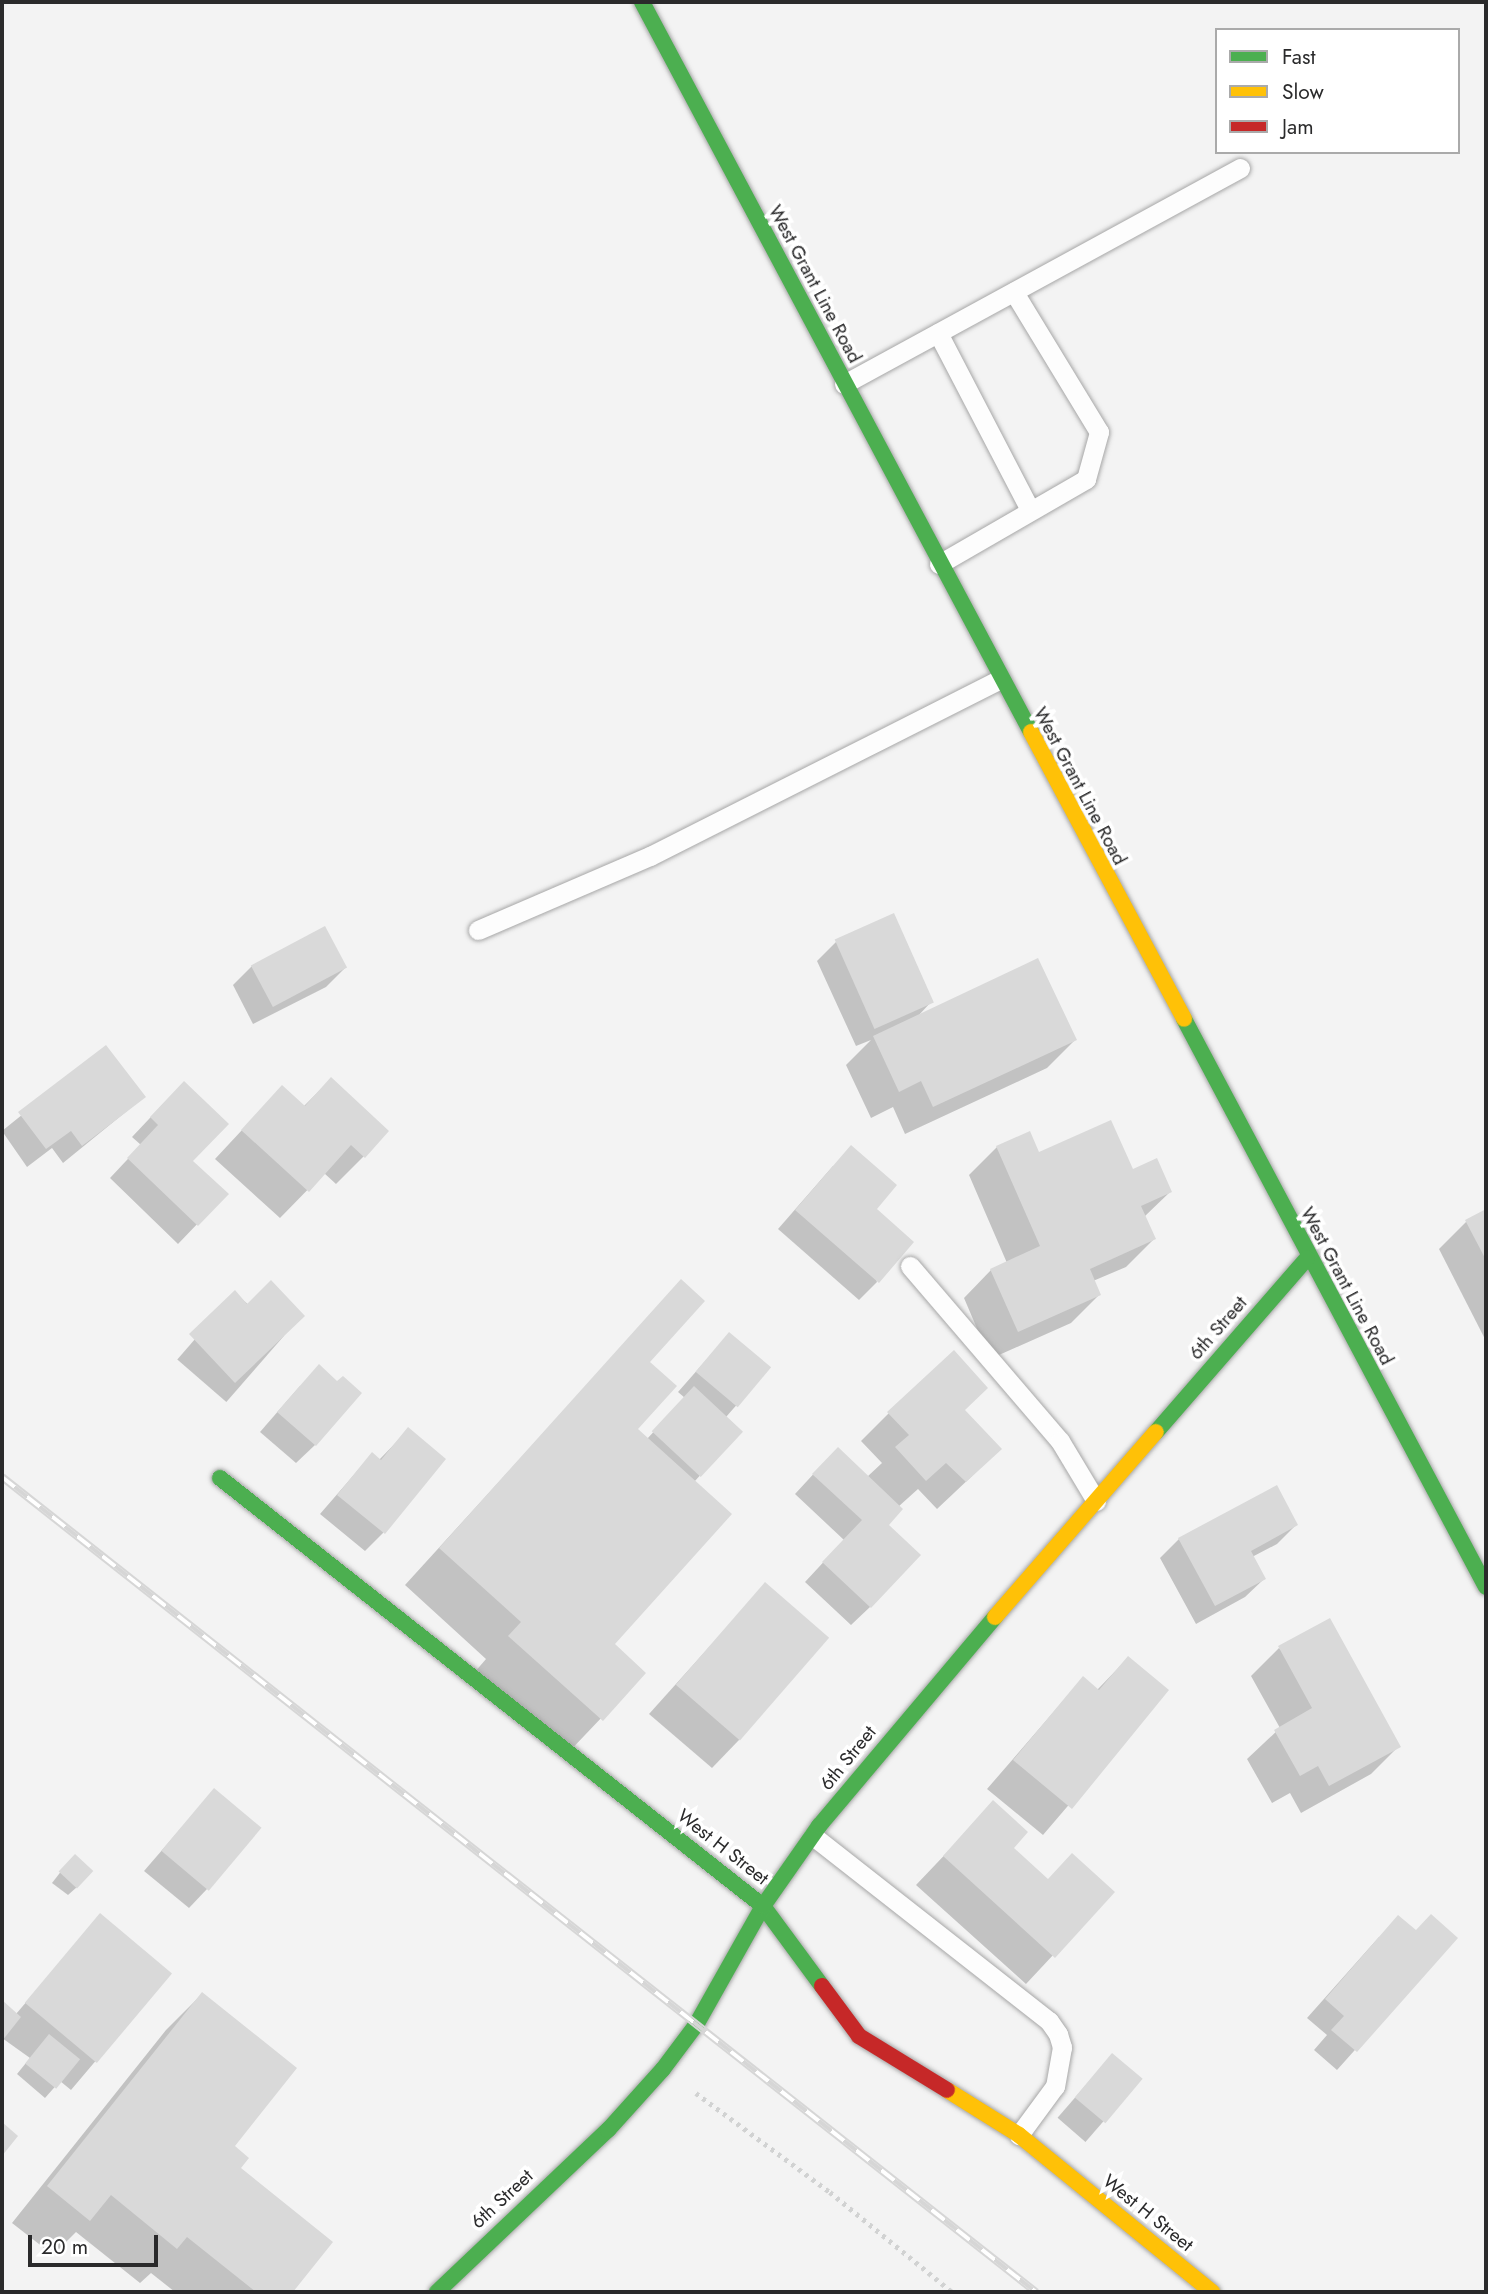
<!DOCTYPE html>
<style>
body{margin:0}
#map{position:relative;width:1488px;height:2294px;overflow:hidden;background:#f3f3f3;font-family:Jost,sans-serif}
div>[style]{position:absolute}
.shadow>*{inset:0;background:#0003;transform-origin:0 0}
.building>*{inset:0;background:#d9d9d9;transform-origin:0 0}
.path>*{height:4.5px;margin-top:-2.25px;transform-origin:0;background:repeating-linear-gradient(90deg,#d1d2d2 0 3.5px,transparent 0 8.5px)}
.roads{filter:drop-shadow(0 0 2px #a7a7a7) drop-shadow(0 0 2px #a7a7a7)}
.lane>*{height:19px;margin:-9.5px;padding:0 9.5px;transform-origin:9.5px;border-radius:9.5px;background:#fdfdfd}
.fast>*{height:16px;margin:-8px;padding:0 8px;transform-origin:8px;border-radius:8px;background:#4caf50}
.slow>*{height:16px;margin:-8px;padding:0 8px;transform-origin:8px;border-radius:8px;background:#ffc107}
.jam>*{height:16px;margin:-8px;padding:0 8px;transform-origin:8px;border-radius:8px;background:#c62828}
.rail>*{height:8px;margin-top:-4px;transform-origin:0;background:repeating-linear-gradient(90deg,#fff 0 16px,#d6d6d6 0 32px);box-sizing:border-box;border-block:2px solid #d6d6d6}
span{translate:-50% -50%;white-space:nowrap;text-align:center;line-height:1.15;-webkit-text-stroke:7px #fff;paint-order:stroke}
.street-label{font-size:19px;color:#2a2a2b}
.frame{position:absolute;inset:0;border:4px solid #2a2a2b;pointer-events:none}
.legend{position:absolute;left:1215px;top:28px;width:245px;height:126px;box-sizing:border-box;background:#fff;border:2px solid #aaa;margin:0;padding:9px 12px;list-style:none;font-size:21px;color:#2a2a2b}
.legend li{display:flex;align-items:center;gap:14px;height:35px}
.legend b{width:35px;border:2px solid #aaa}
.scale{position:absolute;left:28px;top:2235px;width:130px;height:32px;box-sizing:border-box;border:4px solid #2a2a2b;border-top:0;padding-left:9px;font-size:21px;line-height:24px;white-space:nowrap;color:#2a2a2b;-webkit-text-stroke:5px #fff;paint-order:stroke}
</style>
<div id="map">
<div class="shadow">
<i style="clip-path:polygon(836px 942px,932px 1001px,918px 1016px,1075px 1040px,1047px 1068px,905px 1134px,893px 1107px,871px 1118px,846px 1065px,871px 1040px,856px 1046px,817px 961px)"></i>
<i style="clip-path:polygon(252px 966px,345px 968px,326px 987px,253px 1024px,233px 985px)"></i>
<i style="clip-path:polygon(106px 1047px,144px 1097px,63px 1163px,52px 1148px,27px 1167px,2px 1131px)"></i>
<i style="clip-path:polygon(331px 1079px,364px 1156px,336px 1184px,324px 1173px,280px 1218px,215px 1159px,282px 1087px,303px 1107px)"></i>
<i style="clip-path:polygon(165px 1102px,191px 1161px,226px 1194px,178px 1244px,110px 1178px,141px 1145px,132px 1137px)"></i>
<i style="clip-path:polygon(997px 1147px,1132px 1171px,1170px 1192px,1144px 1217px,1154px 1239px,1126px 1267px,1093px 1281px,1099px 1295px,1071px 1323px,990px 1359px,964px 1298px,991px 1270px,1007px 1263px,969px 1175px)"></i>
<i style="clip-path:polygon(833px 1166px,877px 1282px,859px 1300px,778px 1229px)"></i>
<i style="clip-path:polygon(1486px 1211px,1486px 1341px,1439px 1249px,1466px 1222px)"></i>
<i style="clip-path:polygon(681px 1282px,648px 1362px,636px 1429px,647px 1439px,685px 1398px,678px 1392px,729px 1334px,769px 1368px,726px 1417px,741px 1431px,694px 1482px,612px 1644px,644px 1673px,565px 1756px,474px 1673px,486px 1659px,405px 1585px)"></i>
<i style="left:235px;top:1293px;width:65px;height:88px;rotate:41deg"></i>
<i style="clip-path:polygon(337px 1383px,315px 1445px,296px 1463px,260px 1432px,300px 1386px)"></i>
<i style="clip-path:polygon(964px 1411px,972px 1476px,937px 1509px,918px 1489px,898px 1507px,886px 1525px,870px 1607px,851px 1625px,805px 1582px,844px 1540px,795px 1494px,819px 1468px,867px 1477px,882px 1463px,861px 1441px,889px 1413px)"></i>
<i style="clip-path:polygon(408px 1430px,383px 1533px,365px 1551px,320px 1514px,372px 1454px,379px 1460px)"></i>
<i style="clip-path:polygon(1296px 1525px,1277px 1544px,1252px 1557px,1264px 1579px,1245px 1597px,1196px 1624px,1160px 1558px,1179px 1539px)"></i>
<i style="clip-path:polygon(765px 1585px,739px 1740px,712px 1768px,649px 1714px)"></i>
<i style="clip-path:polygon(1279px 1648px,1399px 1746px,1371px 1774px,1301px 1813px,1290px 1793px,1272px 1803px,1247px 1759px,1280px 1728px,1251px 1676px)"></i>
<i style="clip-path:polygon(1128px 1658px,1167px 1690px,1043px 1835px,987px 1789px,1083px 1678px,1097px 1690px)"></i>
<i style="clip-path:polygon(214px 1790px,207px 1889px,189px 1908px,144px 1871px)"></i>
<i style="clip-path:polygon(994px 1803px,1011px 1848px,1047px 1880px,1112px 1892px,1026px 1984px,916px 1885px)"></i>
<i style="clip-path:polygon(66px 1865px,77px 1887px,68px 1895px,52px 1883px)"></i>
<i style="clip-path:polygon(100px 1916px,170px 1973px,71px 2090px,60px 2081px,45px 2098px,17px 2074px,30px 2058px,2px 2038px,2px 2003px,16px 2014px)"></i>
<i style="clip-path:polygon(1415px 1932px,1455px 1938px,1337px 2070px,1314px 2050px,1327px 2035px,1307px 2018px,1379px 1937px)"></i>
<i style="clip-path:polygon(202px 1994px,238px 2168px,331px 2242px,291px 2292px,175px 2292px,151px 2273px,140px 2283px,76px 2232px,53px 2255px,12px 2223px,166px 2030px)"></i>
<i style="left:1112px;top:2055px;width:37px;height:83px;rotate:41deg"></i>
</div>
<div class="building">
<i style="left:894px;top:913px;width:98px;height:65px;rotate:66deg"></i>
<i style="left:325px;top:926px;width:47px;height:84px;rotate:62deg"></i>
<i style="clip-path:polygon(1038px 958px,1077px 1040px,933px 1107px,921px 1081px,899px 1092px,873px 1036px)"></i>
<i style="clip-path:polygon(106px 1045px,146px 1097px,82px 1146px,71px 1131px,46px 1149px,18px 1112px)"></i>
<i style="clip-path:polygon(331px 1077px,389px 1131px,365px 1158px,351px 1145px,309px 1192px,241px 1130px,282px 1085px,305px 1106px)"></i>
<i style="clip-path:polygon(184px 1081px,229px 1124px,193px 1161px,229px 1194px,198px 1226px,127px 1158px,158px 1125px,150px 1117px)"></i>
<i style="clip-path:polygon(1111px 1120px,1133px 1169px,1157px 1158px,1172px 1192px,1141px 1206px,1156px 1239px,1090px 1269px,1101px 1295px,1018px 1332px,990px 1269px,1040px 1246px,996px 1146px,1030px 1131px,1039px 1152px)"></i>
<i style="clip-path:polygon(851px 1145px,897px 1185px,877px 1209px,914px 1242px,879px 1283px,795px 1210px)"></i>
<i style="clip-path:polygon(1486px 1209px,1486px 1260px,1465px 1220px)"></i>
<i style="clip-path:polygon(681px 1279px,705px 1301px,650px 1362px,677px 1386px,638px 1429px,732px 1514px,615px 1644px,646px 1673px,603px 1721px,508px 1636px,521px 1622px,439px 1548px)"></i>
<i style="clip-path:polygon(271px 1280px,305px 1316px,235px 1383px,189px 1334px,235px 1290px,247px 1304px)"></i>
<i style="left:729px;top:1332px;width:55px;height:52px;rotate:40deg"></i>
<i style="clip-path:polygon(954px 1350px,988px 1388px,965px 1410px,1002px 1449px,966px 1482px,946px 1463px,926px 1481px,895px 1447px,909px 1435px,887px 1412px)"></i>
<i style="clip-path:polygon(319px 1364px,337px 1381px,343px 1376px,362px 1393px,316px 1446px,277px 1412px)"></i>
<i style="left:694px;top:1386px;width:67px;height:62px;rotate:43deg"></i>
<i style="clip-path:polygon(408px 1427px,446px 1459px,385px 1534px,337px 1495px,372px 1452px,381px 1460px)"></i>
<i style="clip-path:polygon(838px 1447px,903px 1509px,889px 1525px,921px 1555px,871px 1608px,822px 1562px,862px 1520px,812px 1474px)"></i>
<i style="clip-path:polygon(1277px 1485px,1298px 1525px,1251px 1551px,1266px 1579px,1215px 1606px,1178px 1538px)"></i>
<i style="left:765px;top:1582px;width:85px;height:136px;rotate:41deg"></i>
<i style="clip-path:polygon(1330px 1618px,1401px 1747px,1329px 1786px,1318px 1766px,1300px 1776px,1274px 1730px,1312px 1708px,1278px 1646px)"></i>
<i style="clip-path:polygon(1128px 1656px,1169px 1690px,1072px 1809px,1013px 1760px,1083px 1676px,1099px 1690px)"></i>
<i style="left:214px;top:1788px;width:62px;height:82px;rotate:40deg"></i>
<i style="clip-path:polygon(993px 1800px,1028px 1832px,1014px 1848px,1048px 1879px,1072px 1853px,1115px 1892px,1055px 1958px,943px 1856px)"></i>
<i style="left:75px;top:1854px;width:25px;height:24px;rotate:43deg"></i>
<i style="left:100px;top:1913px;width:94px;height:117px;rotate:40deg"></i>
<i style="clip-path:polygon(1431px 1914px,1458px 1938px,1357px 2052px,1331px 2030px,1344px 2016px,1325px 1999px,1398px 1915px,1416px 1930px)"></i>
<i style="clip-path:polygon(202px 1992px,297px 2068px,235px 2146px,249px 2158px,241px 2168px,333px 2242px,293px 2292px,256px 2292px,187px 2237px,177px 2249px,111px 2195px,90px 2221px,47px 2186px)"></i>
<i style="clip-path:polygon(2px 2000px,21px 2017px,2px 2041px)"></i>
<i style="left:49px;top:2034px;width:40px;height:38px;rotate:39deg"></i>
<i style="left:1112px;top:2053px;width:40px;height:58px;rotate:40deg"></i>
<i style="clip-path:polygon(2px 2122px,18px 2136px,2px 2156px)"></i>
</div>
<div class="path">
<i style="left:696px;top:2093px;width:167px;rotate:36.5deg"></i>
<i style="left:830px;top:2192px;width:158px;rotate:39.3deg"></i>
</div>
<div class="roads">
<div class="lane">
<i style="left:938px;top:333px;width:199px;rotate:62.5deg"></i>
<i style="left:844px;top:384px;width:451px;rotate:-28.6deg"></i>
<i style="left:939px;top:564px;width:170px;rotate:-30deg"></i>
<i style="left:1086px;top:479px;width:49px;rotate:-74.5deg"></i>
<i style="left:1099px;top:432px;width:164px;rotate:-121.3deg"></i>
<i style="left:478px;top:930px;width:187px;rotate:-23.3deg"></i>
<i style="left:650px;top:856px;width:392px;rotate:-26.8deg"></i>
<i style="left:910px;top:1266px;width:230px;rotate:49.4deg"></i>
<i style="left:1060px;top:1441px;width:70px;rotate:59deg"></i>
<i style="left:813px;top:1836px;width:300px;rotate:38.1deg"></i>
<i style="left:1049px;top:2021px;width:16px;rotate:55deg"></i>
<i style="left:1058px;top:2034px;width:14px;rotate:73deg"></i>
<i style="left:1062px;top:2047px;width:40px;rotate:100deg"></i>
<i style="left:1055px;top:2086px;width:61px;rotate:126.3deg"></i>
</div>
<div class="fast">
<i style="left:642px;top:2px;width:827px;rotate:61.95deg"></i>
<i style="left:1184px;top:1019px;width:643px;rotate:62deg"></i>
<i style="left:1156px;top:1432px;width:230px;rotate:-49deg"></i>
<i style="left:220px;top:1478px;width:691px;rotate:38.25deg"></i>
<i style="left:763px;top:1906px;width:99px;rotate:53.6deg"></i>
<i style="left:437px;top:2292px;width:236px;rotate:-43.5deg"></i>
<i style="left:608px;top:2130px;width:82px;rotate:-48deg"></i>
<i style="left:663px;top:2069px;width:55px;rotate:-53.1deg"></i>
<i style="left:696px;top:2025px;width:137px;rotate:-60.6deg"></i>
<i style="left:763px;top:1906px;width:98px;rotate:-55deg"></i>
<i style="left:819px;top:1826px;width:273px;rotate:-49.9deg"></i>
</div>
<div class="slow">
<i style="left:1031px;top:732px;width:325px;rotate:61.9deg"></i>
<i style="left:995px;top:1617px;width:245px;rotate:-49deg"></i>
<i style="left:947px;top:2090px;width:85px;rotate:32deg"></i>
<i style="left:1019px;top:2135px;width:249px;rotate:39.1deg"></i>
</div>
<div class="jam">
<i style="left:822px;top:1986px;width:62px;rotate:53.5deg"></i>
<i style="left:859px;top:2036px;width:103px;rotate:31.5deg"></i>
</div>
</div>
<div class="rail">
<i style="left:2px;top:1477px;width:1317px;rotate:38.25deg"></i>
</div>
<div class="street-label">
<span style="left:815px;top:284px;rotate:62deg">West Grant Line Road</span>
<span style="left:1080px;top:786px;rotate:62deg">West Grant Line Road</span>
<span style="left:1347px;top:1286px;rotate:62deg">West Grant Line Road</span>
<span style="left:1218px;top:1328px;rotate:-49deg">6th Street</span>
<span style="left:848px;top:1758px;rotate:-51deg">6th Street</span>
<span style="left:723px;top:1847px;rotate:38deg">West H Street</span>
<span style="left:502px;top:2199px;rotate:-43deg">6th Street</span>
<span style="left:1148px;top:2213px;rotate:39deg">West H Street</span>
</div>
<div class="frame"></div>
<ul class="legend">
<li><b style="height:9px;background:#4caf50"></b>Fast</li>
<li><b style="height:9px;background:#ffc107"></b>Slow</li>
<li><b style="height:9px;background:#c62828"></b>Jam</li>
</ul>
<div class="scale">20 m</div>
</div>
